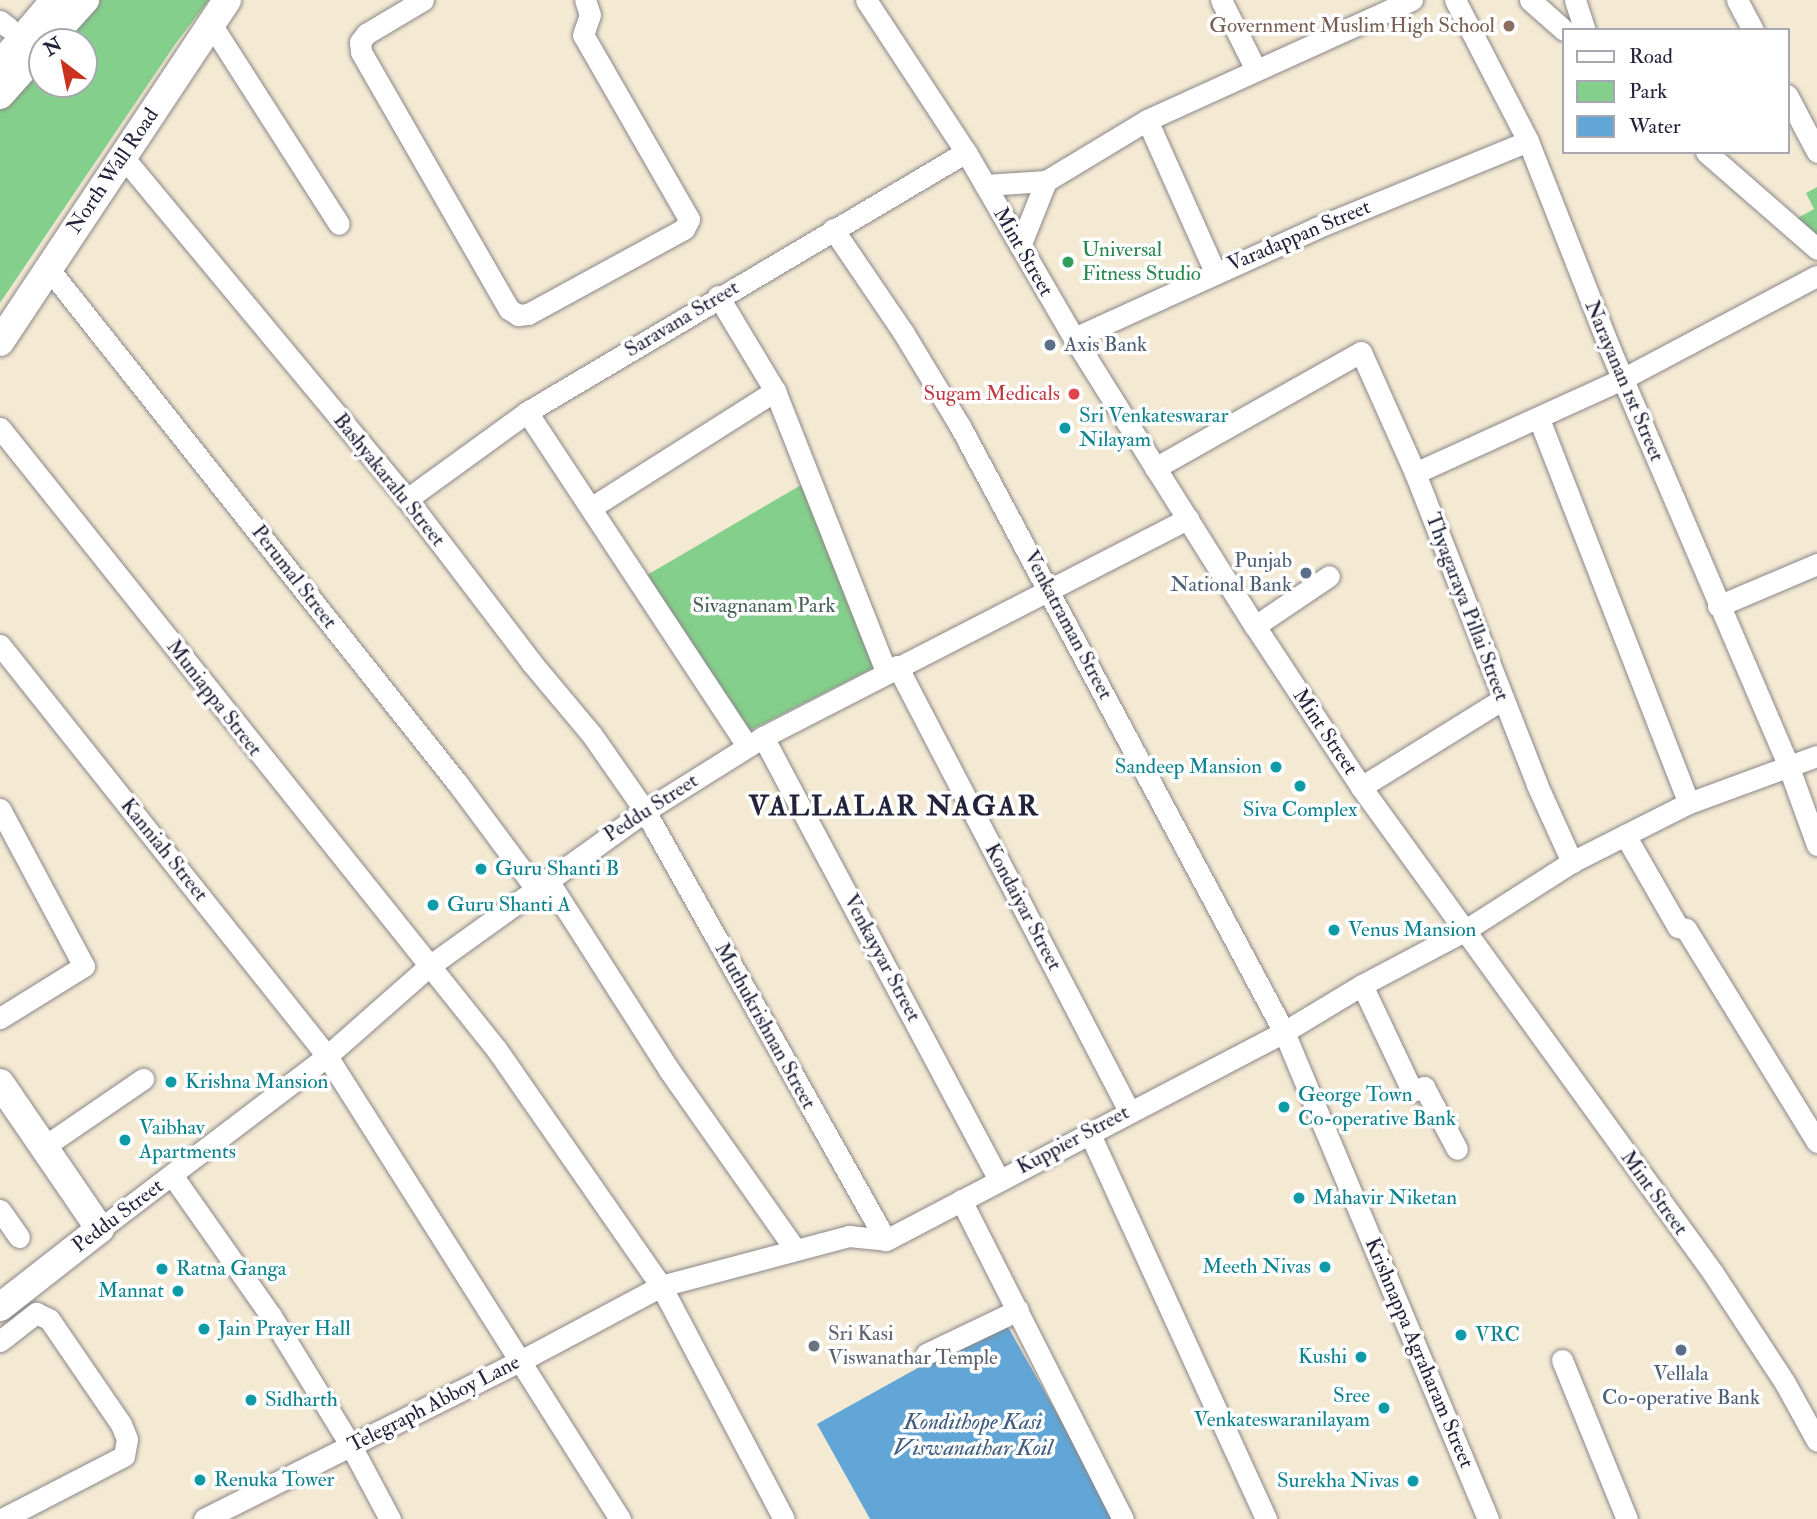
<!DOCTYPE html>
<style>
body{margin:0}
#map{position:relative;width:1817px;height:1519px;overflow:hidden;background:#f4ead4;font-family:"IM FELL Double Pica",serif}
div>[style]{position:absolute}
.green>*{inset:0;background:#85cf8c}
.water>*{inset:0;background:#61a6d6}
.roads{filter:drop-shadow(0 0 2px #8b8688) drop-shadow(0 0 2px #8b8688)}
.minor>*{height:21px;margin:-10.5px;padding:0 10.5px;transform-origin:10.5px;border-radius:10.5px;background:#fff}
.major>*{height:28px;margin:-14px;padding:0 14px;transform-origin:14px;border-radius:14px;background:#fff}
.dots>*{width:19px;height:19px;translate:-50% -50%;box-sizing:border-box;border:4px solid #fff;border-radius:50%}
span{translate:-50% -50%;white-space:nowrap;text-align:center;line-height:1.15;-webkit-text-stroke:7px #fff;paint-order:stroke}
.education-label{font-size:21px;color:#785e54}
.right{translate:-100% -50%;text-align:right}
.street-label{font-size:21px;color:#22223b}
.leisure-label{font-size:21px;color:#27864d}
.left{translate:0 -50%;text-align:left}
.service-label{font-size:21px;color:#4e5e75}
.health-label{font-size:21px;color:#be3a42}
.culture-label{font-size:21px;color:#0d838f}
.park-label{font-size:21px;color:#455f57}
.worship-label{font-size:21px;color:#5b616d}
.water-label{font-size:23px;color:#3e5d81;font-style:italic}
.district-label{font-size:28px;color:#22223b;font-weight:700;letter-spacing:2px}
.legend{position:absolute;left:1562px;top:28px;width:228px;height:126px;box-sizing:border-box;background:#fff;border:2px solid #a7a7b1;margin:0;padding:9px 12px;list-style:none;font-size:21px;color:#22223b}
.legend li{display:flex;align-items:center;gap:14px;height:35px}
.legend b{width:35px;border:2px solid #a7a7b1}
.north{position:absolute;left:28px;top:28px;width:70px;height:70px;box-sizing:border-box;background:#fff;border:2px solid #a7a7b1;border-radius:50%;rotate:328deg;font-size:19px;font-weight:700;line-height:28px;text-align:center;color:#22223b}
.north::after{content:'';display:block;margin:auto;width:24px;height:32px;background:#c8321e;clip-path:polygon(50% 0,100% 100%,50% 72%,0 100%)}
</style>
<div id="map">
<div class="green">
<i style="clip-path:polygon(98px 0,209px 0,176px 43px,0 303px,0 110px,42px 63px,42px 84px,84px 84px,84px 42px,61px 42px)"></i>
<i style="clip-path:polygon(1817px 187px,1817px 240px,1792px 221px,1814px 209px,1806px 193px)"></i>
<i style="clip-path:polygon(801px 485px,877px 666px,747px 732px,647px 575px)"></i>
</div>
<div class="water">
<i style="clip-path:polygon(1004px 1320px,1117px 1519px,870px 1519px,817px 1424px)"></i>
</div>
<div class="roads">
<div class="minor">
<i style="left:423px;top:0;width:66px;rotate:149.2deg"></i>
<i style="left:366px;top:34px;width:10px;rotate:127deg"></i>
<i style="left:360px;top:42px;width:10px;rotate:84deg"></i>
<i style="left:361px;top:52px;width:297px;rotate:60.1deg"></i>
<i style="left:509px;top:309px;width:11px;rotate:34deg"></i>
<i style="left:518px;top:315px;width:10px;rotate:-6deg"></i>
<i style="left:528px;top:314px;width:178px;rotate:-28.6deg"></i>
<i style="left:684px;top:229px;width:11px;rotate:-63deg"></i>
<i style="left:689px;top:219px;width:212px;rotate:-119.9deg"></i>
<i style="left:583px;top:35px;width:21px;rotate:-71deg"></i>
<i style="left:590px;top:15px;width:16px;rotate:-108deg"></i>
<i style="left:866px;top:0;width:182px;rotate:56.7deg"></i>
<i style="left:966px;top:152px;width:215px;rotate:59.9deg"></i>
<i style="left:1074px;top:338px;width:340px;rotate:57.9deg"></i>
<i style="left:1255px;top:626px;width:193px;rotate:56.6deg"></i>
<i style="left:1361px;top:787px;width:600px;rotate:54.08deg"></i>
<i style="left:1713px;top:1273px;width:131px;rotate:56.8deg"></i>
<i style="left:1785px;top:1383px;width:66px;rotate:61.1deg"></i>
<i style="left:1221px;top:0;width:78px;rotate:63.4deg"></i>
<i style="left:1455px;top:0;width:159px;rotate:62.6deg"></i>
<i style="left:1528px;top:141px;width:221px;rotate:68.5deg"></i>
<i style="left:1609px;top:347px;width:455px;rotate:66.8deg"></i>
<i style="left:1788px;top:765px;width:85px;rotate:70.1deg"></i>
<i style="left:1530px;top:0;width:45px;rotate:41.4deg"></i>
<i style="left:1575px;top:0;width:32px;rotate:72deg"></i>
<i style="left:1737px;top:0;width:34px;rotate:62deg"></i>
<i style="left:0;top:21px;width:11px;rotate:38deg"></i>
<i style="left:211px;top:24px;width:237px;rotate:57.4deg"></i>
<i style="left:1787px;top:95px;width:64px;rotate:62.2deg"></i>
<i style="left:1147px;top:120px;width:167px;rotate:65.9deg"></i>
<i style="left:1706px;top:152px;width:147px;rotate:41.1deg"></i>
<i style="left:123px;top:157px;width:445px;rotate:50.3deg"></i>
<i style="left:407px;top:499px;width:205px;rotate:52.7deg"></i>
<i style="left:531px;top:662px;width:95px;rotate:50.1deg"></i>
<i style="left:592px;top:735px;width:93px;rotate:55.1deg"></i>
<i style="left:645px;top:811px;width:492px;rotate:60.7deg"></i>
<i style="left:985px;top:185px;width:61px;rotate:-3.8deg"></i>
<i style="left:1046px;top:181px;width:118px;rotate:-31.1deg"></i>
<i style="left:1147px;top:120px;width:291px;rotate:-24.4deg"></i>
<i style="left:833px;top:229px;width:125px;rotate:55.8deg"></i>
<i style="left:903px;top:332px;width:110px;rotate:58.8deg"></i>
<i style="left:960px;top:426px;width:687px;rotate:61.87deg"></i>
<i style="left:1284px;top:1032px;width:528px;rotate:67.27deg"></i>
<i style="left:1020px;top:246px;width:70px;rotate:-68.2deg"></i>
<i style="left:48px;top:268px;width:659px;rotate:51.53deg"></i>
<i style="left:458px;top:784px;width:131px;rotate:53.4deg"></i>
<i style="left:718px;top:296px;width:111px;rotate:59deg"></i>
<i style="left:775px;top:391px;width:301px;rotate:68.4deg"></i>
<i style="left:1074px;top:338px;width:266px;rotate:-24.4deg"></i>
<i style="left:1316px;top:228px;width:229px;rotate:-22.3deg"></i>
<i style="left:527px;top:412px;width:400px;rotate:56.6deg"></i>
<i style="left:1539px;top:419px;width:412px;rotate:68.7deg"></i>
<i style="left:0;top:428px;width:796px;rotate:51.37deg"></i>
<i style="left:497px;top:1050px;width:287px;rotate:55.2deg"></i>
<i style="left:661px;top:1286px;width:263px;rotate:62.2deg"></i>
<i style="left:1155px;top:468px;width:236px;rotate:-29.4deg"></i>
<i style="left:1361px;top:352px;width:133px;rotate:65.9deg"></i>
<i style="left:1415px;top:473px;width:335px;rotate:68.6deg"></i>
<i style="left:1537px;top:785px;width:85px;rotate:65.6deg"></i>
<i style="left:1415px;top:473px;width:230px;rotate:-24.4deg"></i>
<i style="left:1624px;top:378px;width:218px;rotate:-27.9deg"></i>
<i style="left:407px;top:499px;width:148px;rotate:-35.9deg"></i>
<i style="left:527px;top:412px;width:510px;rotate:-30.64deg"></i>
<i style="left:592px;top:507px;width:217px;rotate:-32.4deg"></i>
<i style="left:1718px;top:606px;width:108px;rotate:-23deg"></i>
<i style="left:1255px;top:626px;width:89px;rotate:-34deg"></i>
<i style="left:0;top:645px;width:525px;rotate:51.49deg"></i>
<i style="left:327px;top:1056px;width:548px;rotate:57.67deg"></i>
<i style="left:897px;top:666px;width:502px;rotate:62.46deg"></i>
<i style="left:763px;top:737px;width:502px;rotate:61.95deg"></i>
<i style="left:1361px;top:787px;width:167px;rotate:-31.8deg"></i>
<i style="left:0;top:809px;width:178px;rotate:61.9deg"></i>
<i style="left:84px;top:966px;width:99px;rotate:148.2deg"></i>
<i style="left:1625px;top:835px;width:106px;rotate:60.1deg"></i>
<i style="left:1678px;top:927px;width:8px;rotate:14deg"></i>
<i style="left:1686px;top:929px;width:250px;rotate:58.4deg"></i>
<i style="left:547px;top:879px;width:227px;rotate:57.4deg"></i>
<i style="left:669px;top:1070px;width:219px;rotate:54.9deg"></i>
<i style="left:1362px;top:985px;width:117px;rotate:64.7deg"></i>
<i style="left:1412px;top:1091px;width:13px;rotate:-18deg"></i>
<i style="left:1424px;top:1087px;width:70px;rotate:62deg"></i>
<i style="left:1089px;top:1132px;width:426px;rotate:65.4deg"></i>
<i style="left:45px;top:1146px;width:119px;rotate:-34.4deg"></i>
<i style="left:172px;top:1175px;width:172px;rotate:54.9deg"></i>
<i style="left:271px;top:1316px;width:153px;rotate:58.4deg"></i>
<i style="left:351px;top:1446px;width:83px;rotate:61.9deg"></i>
<i style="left:961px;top:1200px;width:358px;rotate:63.1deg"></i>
<i style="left:0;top:1210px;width:33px;rotate:55deg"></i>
<i style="left:100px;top:1229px;width:285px;rotate:-37.3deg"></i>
<i style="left:327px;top:1056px;width:135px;rotate:-41.4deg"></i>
<i style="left:428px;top:967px;width:267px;rotate:-35.7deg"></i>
<i style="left:645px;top:811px;width:139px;rotate:-32.1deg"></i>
<i style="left:763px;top:737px;width:478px;rotate:-27.2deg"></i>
<i style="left:0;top:1341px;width:46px;rotate:-37.9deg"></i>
<i style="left:36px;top:1313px;width:14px;rotate:25deg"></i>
<i style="left:49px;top:1319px;width:127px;rotate:55.6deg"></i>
<i style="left:121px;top:1424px;width:16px;rotate:68deg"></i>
<i style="left:127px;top:1439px;width:17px;rotate:100deg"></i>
<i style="left:124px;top:1456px;width:137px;rotate:152.7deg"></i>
<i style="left:926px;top:1354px;width:102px;rotate:-25.6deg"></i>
<i style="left:1562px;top:1360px;width:172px;rotate:67.8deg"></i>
<i style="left:204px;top:1519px;width:356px;rotate:-26.6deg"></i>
<i style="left:522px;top:1360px;width:157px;rotate:-28deg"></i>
<i style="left:661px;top:1286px;width:195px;rotate:-14.9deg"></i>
<i style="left:849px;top:1236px;width:37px;rotate:6deg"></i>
<i style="left:886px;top:1240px;width:449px;rotate:-27.6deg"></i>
<i style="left:1284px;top:1032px;width:91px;rotate:-31.1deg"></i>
<i style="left:1362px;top:985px;width:115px;rotate:-27.9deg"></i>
<i style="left:1464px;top:931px;width:128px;rotate:-32.6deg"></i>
<i style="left:1572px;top:862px;width:131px;rotate:-26.8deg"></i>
<i style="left:1689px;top:803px;width:136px;rotate:-20.2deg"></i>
</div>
<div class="major">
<i style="left:47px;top:42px;width:57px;rotate:-47.9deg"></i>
<i style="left:0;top:65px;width:85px;rotate:-49.8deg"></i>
<i style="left:0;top:95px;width:63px;rotate:-48.2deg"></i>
<i style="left:0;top:342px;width:410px;rotate:-56.4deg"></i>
<i style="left:0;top:1083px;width:177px;rotate:55.6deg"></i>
<i style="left:100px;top:1229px;width:127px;rotate:142deg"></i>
</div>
</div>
<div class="dots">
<i style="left:1509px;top:26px;background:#8d6e63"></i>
<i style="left:1068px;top:262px;background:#2e9e5b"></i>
<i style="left:1050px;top:345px;background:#5c6f8a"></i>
<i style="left:1074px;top:394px;background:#e0444e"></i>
<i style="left:1065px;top:428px;background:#0f9aa8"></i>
<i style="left:1306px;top:573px;background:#5c6f8a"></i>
<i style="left:1276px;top:767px;background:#0f9aa8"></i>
<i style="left:1300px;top:786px;background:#0f9aa8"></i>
<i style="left:481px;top:869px;background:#0f9aa8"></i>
<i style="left:433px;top:905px;background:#0f9aa8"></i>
<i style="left:1334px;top:930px;background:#0f9aa8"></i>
<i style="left:171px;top:1082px;background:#0f9aa8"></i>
<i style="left:1284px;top:1107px;background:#0f9aa8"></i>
<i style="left:125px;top:1140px;background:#0f9aa8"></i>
<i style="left:1299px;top:1198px;background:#0f9aa8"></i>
<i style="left:1325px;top:1267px;background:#0f9aa8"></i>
<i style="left:162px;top:1269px;background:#0f9aa8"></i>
<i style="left:178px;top:1291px;background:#0f9aa8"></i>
<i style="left:204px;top:1329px;background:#0f9aa8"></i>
<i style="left:1461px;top:1335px;background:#0f9aa8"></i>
<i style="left:814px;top:1346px;background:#6b7280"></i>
<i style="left:1681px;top:1350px;background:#5c6f8a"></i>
<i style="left:1361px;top:1357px;background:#0f9aa8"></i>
<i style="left:251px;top:1400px;background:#0f9aa8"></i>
<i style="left:1384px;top:1408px;background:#0f9aa8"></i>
<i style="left:200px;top:1480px;background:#0f9aa8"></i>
<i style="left:1413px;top:1481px;background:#0f9aa8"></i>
</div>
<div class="education-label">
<span class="right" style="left:1495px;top:26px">Government Muslim High School</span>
</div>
<div class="street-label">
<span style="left:113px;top:171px;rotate:-56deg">North Wall Road</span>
<span style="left:1299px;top:236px;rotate:-23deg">Varadappan Street</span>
<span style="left:1023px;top:252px;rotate:60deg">Mint Street</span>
<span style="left:682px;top:319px;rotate:-31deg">Saravana Street</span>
<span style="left:1624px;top:381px;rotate:67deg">Narayanan 1st Street</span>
<span style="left:389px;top:480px;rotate:51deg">Bashyakaralu Street</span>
<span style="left:294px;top:577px;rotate:52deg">Perumal Street</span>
<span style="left:1467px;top:607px;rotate:69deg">Thyagaraya Pillai Street</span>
<span style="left:1068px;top:625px;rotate:62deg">Venkatraman Street</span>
<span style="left:214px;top:698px;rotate:52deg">Muniappa Street</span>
<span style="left:1325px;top:732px;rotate:56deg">Mint Street</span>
<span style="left:651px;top:808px;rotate:-33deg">Peddu Street</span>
<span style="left:164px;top:850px;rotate:51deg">Kanniah Street</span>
<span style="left:1023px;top:907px;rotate:62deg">Kondaiyar Street</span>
<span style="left:882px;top:958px;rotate:62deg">Venkayyar Street</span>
<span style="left:765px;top:1026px;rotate:61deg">Muthukrishnan Street</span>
<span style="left:1073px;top:1140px;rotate:-28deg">Kuppier Street</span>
<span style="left:1654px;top:1193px;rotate:54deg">Mint Street</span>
<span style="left:118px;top:1216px;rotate:-37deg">Peddu Street</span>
<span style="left:1419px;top:1353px;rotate:67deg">Krishnappa Agraharam Street</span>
<span style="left:434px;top:1404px;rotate:-27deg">Telegraph Abboy Lane</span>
</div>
<div class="leisure-label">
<span class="left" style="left:1082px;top:262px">Universal<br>Fitness Studio</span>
</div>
<div class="service-label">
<span class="left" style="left:1064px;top:345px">Axis Bank</span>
<span class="right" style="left:1292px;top:573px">Punjab<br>National Bank</span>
<span style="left:1681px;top:1386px">Vellala<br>Co-operative Bank</span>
</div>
<div class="health-label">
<span class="right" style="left:1060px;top:394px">Sugam Medicals</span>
</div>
<div class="culture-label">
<span class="left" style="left:1079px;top:428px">Sri Venkateswarar<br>Nilayam</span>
<span class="right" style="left:1262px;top:767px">Sandeep Mansion</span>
<span style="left:1300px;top:810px">Siva Complex</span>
<span class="left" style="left:495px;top:869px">Guru Shanti B</span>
<span class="left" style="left:447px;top:905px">Guru Shanti A</span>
<span class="left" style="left:1348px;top:930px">Venus Mansion</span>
<span class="left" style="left:185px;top:1082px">Krishna Mansion</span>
<span class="left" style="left:1298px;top:1107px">George Town<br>Co-operative Bank</span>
<span class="left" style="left:139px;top:1140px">Vaibhav<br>Apartments</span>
<span class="left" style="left:1313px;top:1198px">Mahavir Niketan</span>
<span class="right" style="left:1311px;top:1267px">Meeth Nivas</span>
<span class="left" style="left:176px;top:1269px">Ratna Ganga</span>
<span class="right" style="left:164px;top:1291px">Mannat</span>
<span class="left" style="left:218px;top:1329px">Jain Prayer Hall</span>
<span class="left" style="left:1475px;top:1335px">VRC</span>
<span class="right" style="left:1347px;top:1357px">Kushi</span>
<span class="right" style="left:1370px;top:1408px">Sree<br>Venkateswaranilayam</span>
<span class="left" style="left:265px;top:1400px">Sidharth</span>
<span class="left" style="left:214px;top:1480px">Renuka Tower</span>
<span class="right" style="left:1399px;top:1481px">Surekha Nivas</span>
</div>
<div class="park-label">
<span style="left:764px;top:606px">Sivagnanam Park</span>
</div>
<div class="worship-label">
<span class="left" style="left:828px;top:1346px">Sri Kasi<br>Viswanathar Temple</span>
</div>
<div class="water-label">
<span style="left:973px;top:1435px">Kondithope Kasi<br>Viswanathar Koil</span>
</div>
<div class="district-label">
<span style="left:894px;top:807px">VALLALAR NAGAR</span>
</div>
<ul class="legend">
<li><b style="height:9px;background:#fff"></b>Road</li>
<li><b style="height:19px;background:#85cf8c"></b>Park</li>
<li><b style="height:19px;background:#61a6d6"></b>Water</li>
</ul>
<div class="north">N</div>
</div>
